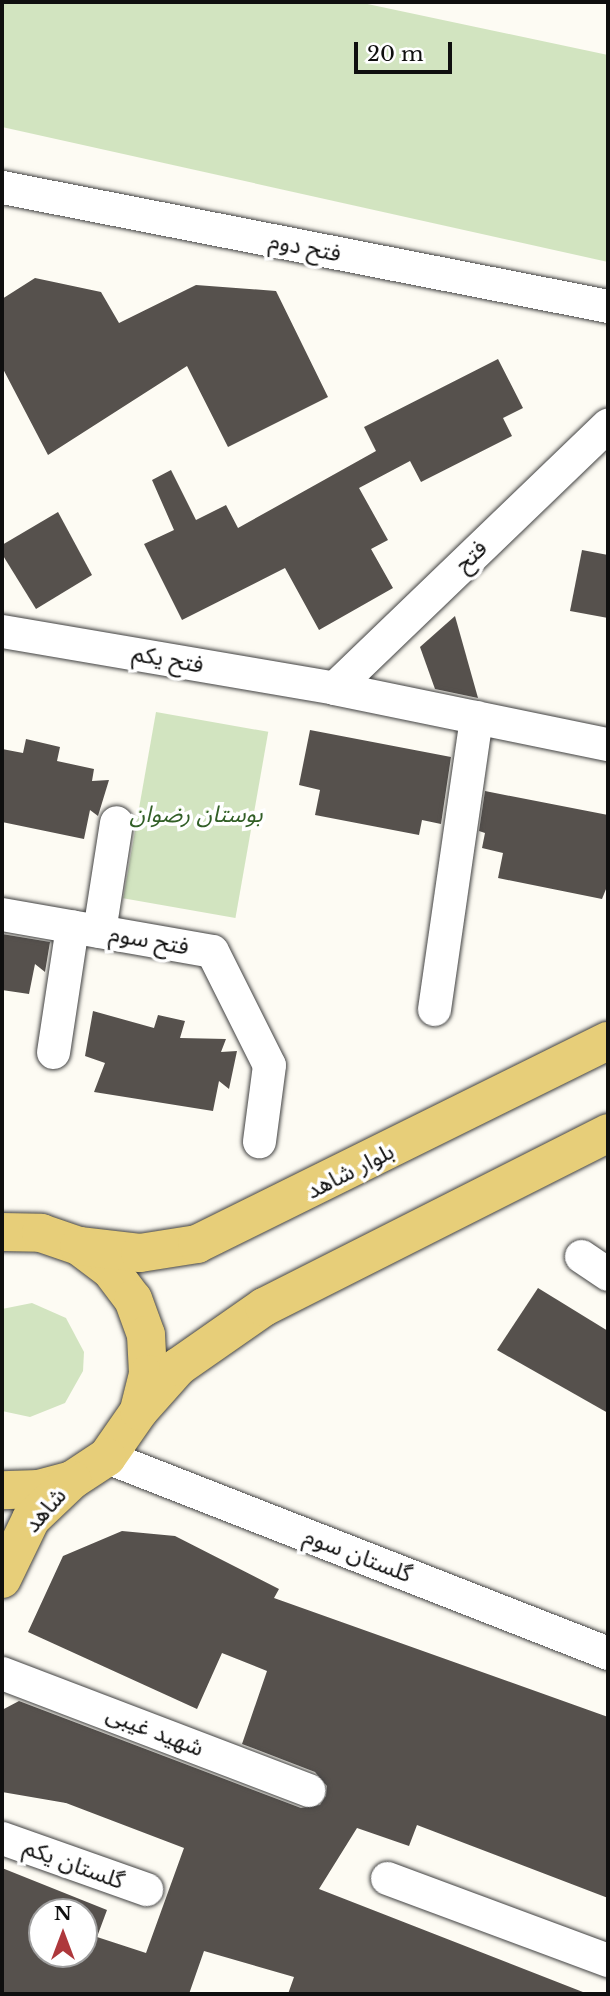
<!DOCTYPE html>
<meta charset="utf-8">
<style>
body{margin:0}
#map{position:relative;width:610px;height:1996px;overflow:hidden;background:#fdfbf3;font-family:"Libre Baskerville","Noto Sans Arabic",serif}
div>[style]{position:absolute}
.green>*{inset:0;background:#d2e4c0;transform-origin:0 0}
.building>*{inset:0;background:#56514d}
.roads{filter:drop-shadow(0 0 2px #424242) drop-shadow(0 0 2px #424242)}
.street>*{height:33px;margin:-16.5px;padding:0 16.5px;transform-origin:16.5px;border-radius:16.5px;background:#fff}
.primary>*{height:38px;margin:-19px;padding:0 19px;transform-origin:19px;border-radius:19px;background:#e7ce79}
span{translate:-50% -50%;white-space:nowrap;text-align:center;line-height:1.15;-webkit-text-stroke:7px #fff;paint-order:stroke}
.street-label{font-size:23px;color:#0f0f0f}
.park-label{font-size:23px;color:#325f27;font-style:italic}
.frame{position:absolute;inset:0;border:4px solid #0f0f0f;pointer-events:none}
.north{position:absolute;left:28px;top:1898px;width:70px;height:70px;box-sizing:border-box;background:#fff;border:2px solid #9f9f9f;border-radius:50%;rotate:0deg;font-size:19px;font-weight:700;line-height:28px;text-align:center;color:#0f0f0f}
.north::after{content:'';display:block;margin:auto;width:24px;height:32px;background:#ae383c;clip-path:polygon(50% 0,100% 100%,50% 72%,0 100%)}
.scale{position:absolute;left:354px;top:42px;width:98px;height:32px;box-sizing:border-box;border:4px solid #0f0f0f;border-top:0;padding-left:9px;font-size:21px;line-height:24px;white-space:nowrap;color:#0f0f0f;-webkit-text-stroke:5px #fff;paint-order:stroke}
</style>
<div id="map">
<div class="green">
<i style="clip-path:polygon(2px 2px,358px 2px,608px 55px,608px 262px,2px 127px)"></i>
<i style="left:156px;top:712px;width:114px;height:189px;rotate:10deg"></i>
<i style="clip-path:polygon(32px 1303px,66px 1318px,84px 1352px,83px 1371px,65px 1403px,30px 1417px,2px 1411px,2px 1309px)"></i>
</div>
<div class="building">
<i style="clip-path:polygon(35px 278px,101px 292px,119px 323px,196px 285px,276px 291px,328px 397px,228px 447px,187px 366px,48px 455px,2px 367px,2px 299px)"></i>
<i style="clip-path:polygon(498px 359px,523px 408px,503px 418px,512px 436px,421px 482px,410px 461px,359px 488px,388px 540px,371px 549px,393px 588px,319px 630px,285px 568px,182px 620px,144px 544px,174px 530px,152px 480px,171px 470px,196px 520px,226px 505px,238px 528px,376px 451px,364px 427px)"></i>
<i style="clip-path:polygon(58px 512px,92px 575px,36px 609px,2px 554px,2px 545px)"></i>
<i style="clip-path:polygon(582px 550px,608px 555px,608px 618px,570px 611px)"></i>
<i style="clip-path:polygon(455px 616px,478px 698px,435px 689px,420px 647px)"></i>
<i style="clip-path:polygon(310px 730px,451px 757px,441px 824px,422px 820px,419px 835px,315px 815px,320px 790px,299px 785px)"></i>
<i style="clip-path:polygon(26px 739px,60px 747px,57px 761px,94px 769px,92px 781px,109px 780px,98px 816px,90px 810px,84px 839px,2px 822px,2px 749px,23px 753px)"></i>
<i style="clip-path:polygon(485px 791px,608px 815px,608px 884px,602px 899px,498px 878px,503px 853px,482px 848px,485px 833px,479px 831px)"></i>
<i style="clip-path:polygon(2px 934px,50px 942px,45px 972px,35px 964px,29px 994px,2px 990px)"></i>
<i style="clip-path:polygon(93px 1011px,154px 1028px,158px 1015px,185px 1021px,180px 1038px,226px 1039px,221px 1052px,237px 1051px,229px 1089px,219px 1081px,213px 1111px,94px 1092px,105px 1063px,85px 1056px)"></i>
<i style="clip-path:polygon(538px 1288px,608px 1331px,608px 1413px,497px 1350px)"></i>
<i style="clip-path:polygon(evenodd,122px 1531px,175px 1536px,279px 1589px,274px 1598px,608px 1717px,608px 1898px,417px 1825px,409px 1846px,357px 1828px,319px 1889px,588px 1994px,288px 1994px,294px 1977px,204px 1951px,189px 1994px,2px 1994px,2px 1868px,107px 1910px,97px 1937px,146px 1953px,184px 1848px,66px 1803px,2px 1792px,2px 1710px,19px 1701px,301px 1808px,320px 1805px,326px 1796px,327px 1786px,315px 1772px,242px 1744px,267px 1671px,222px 1653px,197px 1709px,28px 1632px,63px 1556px,122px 1531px,42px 1912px,84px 1912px,84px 1954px,42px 1954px,42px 1912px)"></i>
</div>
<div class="roads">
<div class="street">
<i style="left:2px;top:187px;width:618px;rotate:11.11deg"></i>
<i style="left:2px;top:631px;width:337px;rotate:9.7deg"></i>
<i style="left:334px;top:688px;width:280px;rotate:11.6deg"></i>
<i style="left:334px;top:688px;width:380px;rotate:-43.9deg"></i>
<i style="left:2px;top:914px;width:213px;rotate:10deg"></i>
<i style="left:212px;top:951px;width:127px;rotate:63.4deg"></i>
<i style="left:269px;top:1065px;width:77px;rotate:97.5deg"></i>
<i style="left:99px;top:931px;width:110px;rotate:-81.1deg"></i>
<i style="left:434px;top:1009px;width:295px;rotate:-81.8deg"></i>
<i style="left:53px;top:1052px;width:127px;rotate:-81.4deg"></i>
<i style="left:581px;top:1256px;width:32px;rotate:34deg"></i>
<i style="left:107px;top:1457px;width:538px;rotate:21.37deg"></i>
<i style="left:2px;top:1673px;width:328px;rotate:20.9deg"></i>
<i style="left:2px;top:1838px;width:153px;rotate:19.5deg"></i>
<i style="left:387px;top:1878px;width:236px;rotate:20.4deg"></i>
</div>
<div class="primary">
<i style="left:2px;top:1232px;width:39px;rotate:1deg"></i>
<i style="left:41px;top:1233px;width:40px;rotate:18.9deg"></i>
<i style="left:79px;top:1246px;width:39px;rotate:37deg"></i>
<i style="left:110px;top:1269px;width:38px;rotate:53deg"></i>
<i style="left:133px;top:1299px;width:38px;rotate:70deg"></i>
<i style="left:146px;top:1335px;width:39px;rotate:87deg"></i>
<i style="left:148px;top:1374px;width:38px;rotate:104deg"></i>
<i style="left:139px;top:1411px;width:56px;rotate:124.8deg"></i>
<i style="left:107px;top:1457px;width:42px;rotate:146.7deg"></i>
<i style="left:72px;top:1480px;width:34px;rotate:165deg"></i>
<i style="left:39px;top:1489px;width:37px;rotate:178deg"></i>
<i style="left:79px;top:1246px;width:61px;rotate:6.5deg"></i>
<i style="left:140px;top:1253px;width:58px;rotate:-9deg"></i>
<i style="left:197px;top:1244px;width:458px;rotate:-26.3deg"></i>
<i style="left:139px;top:1411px;width:59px;rotate:-48.4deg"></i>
<i style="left:178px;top:1367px;width:105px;rotate:-34.9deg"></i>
<i style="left:264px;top:1307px;width:386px;rotate:-26.8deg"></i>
<i style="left:2px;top:1579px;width:67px;rotate:-64.2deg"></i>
<i style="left:31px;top:1519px;width:57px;rotate:-43.6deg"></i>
</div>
</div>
<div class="street-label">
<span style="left:305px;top:247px;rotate:11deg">فتح دوم</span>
<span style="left:471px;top:556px;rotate:-44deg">فتح</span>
<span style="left:168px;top:659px;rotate:10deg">فتح یکم</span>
<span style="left:149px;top:940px;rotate:10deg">فتح سوم</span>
<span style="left:350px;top:1171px;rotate:-27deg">بلوار شاهد</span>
<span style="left:45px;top:1510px;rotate:-49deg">شاهد</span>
<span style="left:358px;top:1555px;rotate:21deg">گلستان سوم</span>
<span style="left:155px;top:1731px;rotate:21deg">شهید غیبی</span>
<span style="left:74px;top:1864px;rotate:20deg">گلستان یکم</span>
</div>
<div class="park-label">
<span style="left:196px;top:814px">بوستان رضوان</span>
</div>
<div class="frame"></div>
<div class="north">N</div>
<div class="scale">20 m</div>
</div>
